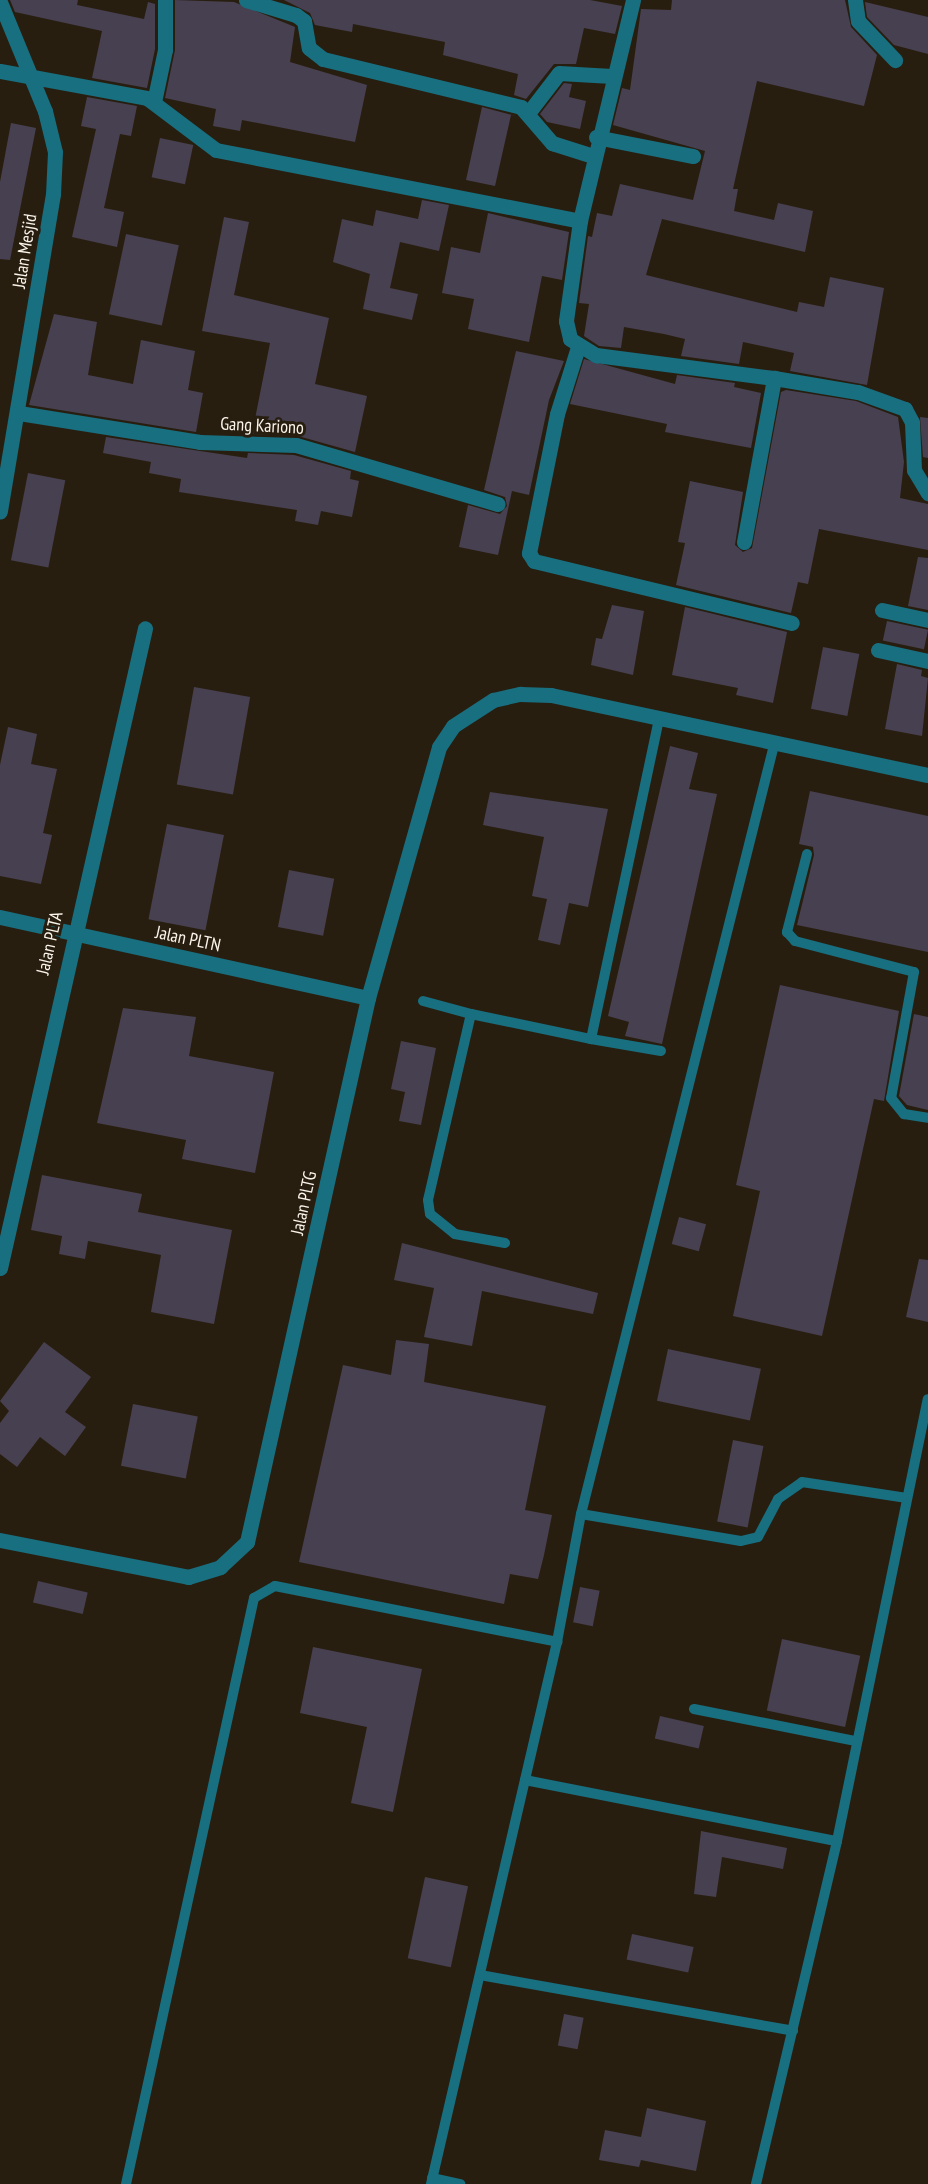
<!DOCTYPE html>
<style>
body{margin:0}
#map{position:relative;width:928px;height:2184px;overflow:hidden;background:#281e10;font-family:"PT Sans Narrow",sans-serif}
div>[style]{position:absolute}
.building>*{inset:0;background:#474050;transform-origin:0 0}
.lane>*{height:10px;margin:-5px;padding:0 5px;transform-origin:5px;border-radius:5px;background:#186f80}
.street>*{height:15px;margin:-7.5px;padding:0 7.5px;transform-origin:7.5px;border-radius:7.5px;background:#186f80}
span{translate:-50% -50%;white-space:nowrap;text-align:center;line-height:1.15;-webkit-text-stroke:6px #281e10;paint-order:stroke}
.street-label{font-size:18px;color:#faf4ea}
</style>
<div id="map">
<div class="building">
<i style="clip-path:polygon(10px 0,78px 0,77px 5px,144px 19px,148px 2px,155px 4px,155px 49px,147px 88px,92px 78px,102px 31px,15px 12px)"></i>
<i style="clip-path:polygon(175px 0,234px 2px,295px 27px,290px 62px,367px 85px,355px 142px,242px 120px,240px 131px,213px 126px,216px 109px,165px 98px,175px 50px)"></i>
<i style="clip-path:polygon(284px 0,590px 0,622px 6px,615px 34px,584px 28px,576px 64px,554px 64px,526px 99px,514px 95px,518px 74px,443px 55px,445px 42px,353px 24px,352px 32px,315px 25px,310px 13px)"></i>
<i style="clip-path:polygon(672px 0,845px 0,851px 27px,877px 55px,864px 106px,757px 81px,733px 189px,738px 189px,734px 211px,774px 220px,778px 203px,813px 211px,805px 252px,662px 219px,646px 275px,797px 312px,799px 302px,824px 307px,830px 277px,884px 288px,867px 385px,790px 371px,794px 353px,743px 342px,739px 364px,681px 356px,685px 339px,664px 334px,624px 327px,621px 348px,599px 346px,584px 336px,589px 304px,579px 303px,588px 236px,592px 237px,597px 213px,612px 216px,620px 184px,693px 200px,705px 151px,613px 125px,622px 88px,630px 90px,641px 9px,671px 10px)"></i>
<i style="clip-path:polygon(865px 2px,928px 17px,928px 54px,894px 45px,867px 17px)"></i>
<i style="clip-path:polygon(564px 83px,572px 84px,569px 97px,586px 101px,580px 129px,547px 122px,540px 114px)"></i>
<i style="clip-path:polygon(87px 97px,137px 106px,131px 136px,120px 134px,104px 208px,124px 212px,117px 247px,72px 237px,96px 129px,81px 126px)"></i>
<i style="clip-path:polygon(482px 107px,516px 116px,511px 115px,495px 186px,466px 180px)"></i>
<i style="clip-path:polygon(11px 123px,36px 128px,10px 260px,0 259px,0 182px)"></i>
<i style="left:160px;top:138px;width:34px;height:40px;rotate:12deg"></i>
<i style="clip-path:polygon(422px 200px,449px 205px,439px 251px,400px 242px,390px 288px,418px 294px,412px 320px,363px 309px,370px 274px,333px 262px,342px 219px,373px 226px,376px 210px,418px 219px)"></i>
<i style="clip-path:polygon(488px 213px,569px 232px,562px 280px,542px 276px,529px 342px,468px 329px,474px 299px,442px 293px,451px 247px,480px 253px)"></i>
<i style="clip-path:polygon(224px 217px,249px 222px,234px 295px,329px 318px,315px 384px,367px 396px,355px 452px,298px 436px,252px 434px,270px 343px,202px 331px)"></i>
<i style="left:126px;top:234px;width:54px;height:82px;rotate:12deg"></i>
<i style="clip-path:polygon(54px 314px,97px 322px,88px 375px,133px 384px,141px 340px,195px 351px,188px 390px,203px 393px,196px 432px,29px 405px)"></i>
<i style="clip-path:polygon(516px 351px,564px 361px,549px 400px,529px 495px,512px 491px,498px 555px,459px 547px,468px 505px,500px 514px,507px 506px,505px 497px,484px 490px)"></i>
<i style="clip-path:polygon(584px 359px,675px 384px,677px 375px,735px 383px,734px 387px,761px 393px,751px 448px,665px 432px,667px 424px,570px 404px)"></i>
<i style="clip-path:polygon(786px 390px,856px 401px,898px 417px,904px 462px,900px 498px,928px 504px,928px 550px,819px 529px,808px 584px,798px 582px,791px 613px,676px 585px,685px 543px,678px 542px,690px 481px,743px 492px,735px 545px,743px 552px,752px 548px,781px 392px)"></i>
<i style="clip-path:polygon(920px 417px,928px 418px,928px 458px,923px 457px)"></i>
<i style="clip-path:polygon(106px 437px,247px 458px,248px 453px,294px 455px,351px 471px,350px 479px,359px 481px,352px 517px,321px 511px,318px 525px,295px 521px,297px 510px,179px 492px,181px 479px,149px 473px,151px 462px,103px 453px)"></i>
<i style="left:28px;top:473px;width:38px;height:89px;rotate:11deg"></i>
<i style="clip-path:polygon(918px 557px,928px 558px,928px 610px,908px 606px)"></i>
<i style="clip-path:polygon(612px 605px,644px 611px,633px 675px,591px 665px,596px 638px,602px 639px)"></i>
<i style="clip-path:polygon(685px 607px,787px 632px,773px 703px,736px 695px,738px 688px,672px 675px)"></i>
<i style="left:887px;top:621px;width:42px;height:20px;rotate:12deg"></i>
<i style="left:823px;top:647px;width:37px;height:63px;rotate:11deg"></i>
<i style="clip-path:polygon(897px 664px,922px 670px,921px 676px,928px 678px,922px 736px,885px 729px)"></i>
<i style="left:194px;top:687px;width:57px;height:99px;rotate:10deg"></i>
<i style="clip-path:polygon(8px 727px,37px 734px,31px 764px,57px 769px,43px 833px,52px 835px,41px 884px,0 876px,0 765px)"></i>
<i style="clip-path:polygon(670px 746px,698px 753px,689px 789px,717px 794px,662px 1044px,625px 1036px,629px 1022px,608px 1016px)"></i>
<i style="clip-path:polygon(810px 791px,928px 816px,928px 952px,797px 925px,814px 855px,813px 847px,799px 844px)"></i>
<i style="clip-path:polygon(490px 792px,608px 809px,588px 907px,569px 903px,560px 945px,538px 940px,547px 899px,532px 896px,544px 837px,483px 825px)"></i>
<i style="left:167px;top:824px;width:58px;height:97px;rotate:11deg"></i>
<i style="left:289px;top:870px;width:46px;height:58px;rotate:11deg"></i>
<i style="clip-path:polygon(780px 985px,899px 1011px,884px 1101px,874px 1099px,822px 1336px,733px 1316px,760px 1191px,736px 1185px)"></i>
<i style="clip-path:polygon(123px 1008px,196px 1017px,189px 1056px,274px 1072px,255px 1173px,182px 1159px,186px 1140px,97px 1123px)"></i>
<i style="clip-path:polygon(914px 1014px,928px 1017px,928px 1110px,907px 1105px,899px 1096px)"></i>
<i style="clip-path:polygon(401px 1041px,436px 1048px,421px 1125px,399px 1121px,405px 1092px,391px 1089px)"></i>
<i style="clip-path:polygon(42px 1175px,142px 1194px,138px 1212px,232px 1230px,214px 1324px,151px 1312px,161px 1255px,88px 1241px,85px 1259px,59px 1254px,62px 1236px,31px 1230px)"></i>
<i style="left:679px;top:1217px;width:28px;height:28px;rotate:15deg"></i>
<i style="clip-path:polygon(402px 1243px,598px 1293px,593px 1314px,482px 1291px,472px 1346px,424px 1337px,434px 1288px,394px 1280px)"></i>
<i style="clip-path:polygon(919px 1259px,928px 1260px,928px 1322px,906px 1317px)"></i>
<i style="clip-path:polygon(396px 1340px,429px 1344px,424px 1382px,546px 1406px,525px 1510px,552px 1515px,544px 1555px,538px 1579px,510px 1574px,504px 1604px,299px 1562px,343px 1365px,391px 1375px)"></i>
<i style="clip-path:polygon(44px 1342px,91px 1377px,65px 1412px,86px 1427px,65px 1456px,40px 1437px,17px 1467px,0 1454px,0 1423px,9px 1411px,0 1401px)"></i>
<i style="left:668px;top:1349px;width:95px;height:53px;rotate:12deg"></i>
<i style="left:133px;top:1404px;width:66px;height:63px;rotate:11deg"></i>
<i style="left:733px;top:1440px;width:31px;height:83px;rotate:11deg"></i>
<i style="left:38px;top:1581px;width:51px;height:22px;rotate:13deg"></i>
<i style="left:580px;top:1587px;width:20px;height:36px;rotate:11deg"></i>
<i style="left:782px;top:1639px;width:80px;height:73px;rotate:12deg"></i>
<i style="clip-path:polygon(313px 1647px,422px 1669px,393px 1812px,351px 1803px,367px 1727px,300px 1713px)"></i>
<i style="left:660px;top:1716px;width:45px;height:23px;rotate:13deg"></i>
<i style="clip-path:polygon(701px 1831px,787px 1848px,783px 1869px,722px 1857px,716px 1897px,694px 1894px)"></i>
<i style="left:425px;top:1877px;width:44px;height:83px;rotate:12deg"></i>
<i style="left:632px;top:1934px;width:63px;height:26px;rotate:12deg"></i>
<i style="left:564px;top:2014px;width:20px;height:32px;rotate:11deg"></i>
<i style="clip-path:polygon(647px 2108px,706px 2121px,696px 2171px,641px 2160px,639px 2167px,599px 2160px,605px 2130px,641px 2137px)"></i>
</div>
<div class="lane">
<i style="left:807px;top:854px;width:81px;rotate:104.4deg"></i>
<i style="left:787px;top:932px;width:12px;rotate:48deg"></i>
<i style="left:795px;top:941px;width:123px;rotate:14.6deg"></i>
<i style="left:914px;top:972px;width:128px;rotate:100.3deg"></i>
<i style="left:891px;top:1098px;width:21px;rotate:51deg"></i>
<i style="left:904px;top:1114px;width:24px;rotate:9deg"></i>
<i style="left:423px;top:1001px;width:50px;rotate:15.2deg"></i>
<i style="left:591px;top:1039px;width:71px;rotate:9.7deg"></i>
<i style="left:505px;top:1243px;width:51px;rotate:-169.8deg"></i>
<i style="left:455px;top:1234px;width:32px;rotate:-141deg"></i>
<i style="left:430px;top:1214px;width:14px;rotate:-98deg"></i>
<i style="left:428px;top:1200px;width:191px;rotate:-77deg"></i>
<i style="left:471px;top:1014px;width:123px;rotate:11.8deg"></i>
<i style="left:591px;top:1039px;width:327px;rotate:-78deg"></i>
<i style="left:581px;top:1514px;width:162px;rotate:9.6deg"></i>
<i style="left:741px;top:1541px;width:17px;rotate:-13deg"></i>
<i style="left:758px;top:1537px;width:43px;rotate:-62.2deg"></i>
<i style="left:778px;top:1499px;width:29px;rotate:-35deg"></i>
<i style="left:802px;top:1482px;width:106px;rotate:8.7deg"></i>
<i style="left:694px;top:1709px;width:165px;rotate:11.2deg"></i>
<i style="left:525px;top:1780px;width:318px;rotate:11.1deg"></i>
<i style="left:480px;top:1975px;width:318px;rotate:10.1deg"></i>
<i style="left:432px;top:2178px;width:29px;rotate:12deg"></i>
<i style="left:126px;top:2184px;width:600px;rotate:-77.68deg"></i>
<i style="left:254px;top:1598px;width:24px;rotate:-30deg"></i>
<i style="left:275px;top:1586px;width:288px;rotate:11.2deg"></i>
<i style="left:431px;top:2184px;width:556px;rotate:-76.91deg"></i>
<i style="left:557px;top:1642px;width:130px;rotate:-79.4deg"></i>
<i style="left:581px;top:1514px;width:793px;rotate:-75.91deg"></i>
<i style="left:756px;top:2184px;width:352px;rotate:-76.7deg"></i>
<i style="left:837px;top:1841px;width:451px;rotate:-78.4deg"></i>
</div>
<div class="street">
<i style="left:246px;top:0;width:52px;rotate:16.7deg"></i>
<i style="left:296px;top:15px;width:10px;rotate:37deg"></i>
<i style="left:304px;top:21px;width:27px;rotate:80deg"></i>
<i style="left:309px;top:48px;width:18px;rotate:38deg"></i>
<i style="left:323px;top:59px;width:204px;rotate:13.6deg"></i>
<i style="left:521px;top:107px;width:48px;rotate:49.3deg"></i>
<i style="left:552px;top:143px;width:43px;rotate:17.6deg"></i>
<i style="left:633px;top:0;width:227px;rotate:103.5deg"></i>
<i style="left:580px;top:221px;width:101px;rotate:98deg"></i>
<i style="left:566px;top:321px;width:18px;rotate:77deg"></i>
<i style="left:570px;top:339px;width:31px;rotate:32deg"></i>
<i style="left:596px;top:355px;width:179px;rotate:7.4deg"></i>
<i style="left:774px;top:378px;width:85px;rotate:9.5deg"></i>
<i style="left:858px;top:392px;width:50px;rotate:19.9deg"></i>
<i style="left:905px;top:409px;width:15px;rotate:62deg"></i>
<i style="left:912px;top:422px;width:48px;rotate:87.6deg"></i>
<i style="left:914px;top:470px;width:27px;rotate:59deg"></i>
<i style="left:855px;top:0;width:21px;rotate:82deg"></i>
<i style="left:858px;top:21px;width:54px;rotate:46.5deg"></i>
<i style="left:0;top:2px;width:118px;rotate:67.6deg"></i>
<i style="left:45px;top:111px;width:42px;rotate:76.3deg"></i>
<i style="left:55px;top:152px;width:42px;rotate:92.7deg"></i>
<i style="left:53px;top:194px;width:322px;rotate:99.5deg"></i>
<i style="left:0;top:71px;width:149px;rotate:10.4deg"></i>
<i style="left:147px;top:98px;width:86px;rotate:37deg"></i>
<i style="left:216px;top:150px;width:371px;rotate:11deg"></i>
<i style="left:154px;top:102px;width:53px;rotate:-78.1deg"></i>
<i style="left:165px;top:50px;width:50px;rotate:-90deg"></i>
<i style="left:529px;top:112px;width:49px;rotate:-52.4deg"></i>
<i style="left:559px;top:73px;width:53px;rotate:3.2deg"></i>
<i style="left:596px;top:137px;width:99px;rotate:11.1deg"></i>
<i style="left:578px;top:347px;width:70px;rotate:107.4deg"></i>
<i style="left:557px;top:414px;width:142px;rotate:101.4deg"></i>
<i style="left:529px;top:553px;width:9px;rotate:58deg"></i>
<i style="left:534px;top:561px;width:265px;rotate:13.5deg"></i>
<i style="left:19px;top:413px;width:183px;rotate:9.1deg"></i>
<i style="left:200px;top:442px;width:96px;rotate:1.8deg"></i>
<i style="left:296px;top:445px;width:210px;rotate:16.3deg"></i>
<i style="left:744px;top:542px;width:167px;rotate:-79.6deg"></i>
<i style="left:882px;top:610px;width:47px;rotate:12.3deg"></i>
<i style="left:878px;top:650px;width:51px;rotate:12.4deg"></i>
<i style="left:0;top:917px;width:377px;rotate:12.4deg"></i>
<i style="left:0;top:1268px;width:656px;rotate:-77.23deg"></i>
<i style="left:0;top:1540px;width:192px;rotate:11.1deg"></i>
<i style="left:188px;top:1577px;width:34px;rotate:-17deg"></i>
<i style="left:220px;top:1567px;width:37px;rotate:-43deg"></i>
<i style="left:247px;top:1542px;width:557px;rotate:-77.46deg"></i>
<i style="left:368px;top:998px;width:261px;rotate:-74.2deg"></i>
<i style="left:439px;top:747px;width:25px;rotate:-56deg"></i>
<i style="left:453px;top:726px;width:48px;rotate:-33deg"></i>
<i style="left:493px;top:700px;width:28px;rotate:-13deg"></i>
<i style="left:520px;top:694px;width:31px;rotate:2deg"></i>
<i style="left:551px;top:695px;width:385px;rotate:12deg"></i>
</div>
<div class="street-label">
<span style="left:25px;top:251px;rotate:-81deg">Jalan Mesjid</span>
<span style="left:262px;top:426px;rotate:3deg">Gang Kariono</span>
<span style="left:188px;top:939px;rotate:12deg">Jalan PLTN</span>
<span style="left:50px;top:943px;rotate:-77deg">Jalan PLTA</span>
<span style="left:304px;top:1203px;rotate:-78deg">Jalan PLTG</span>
</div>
</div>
